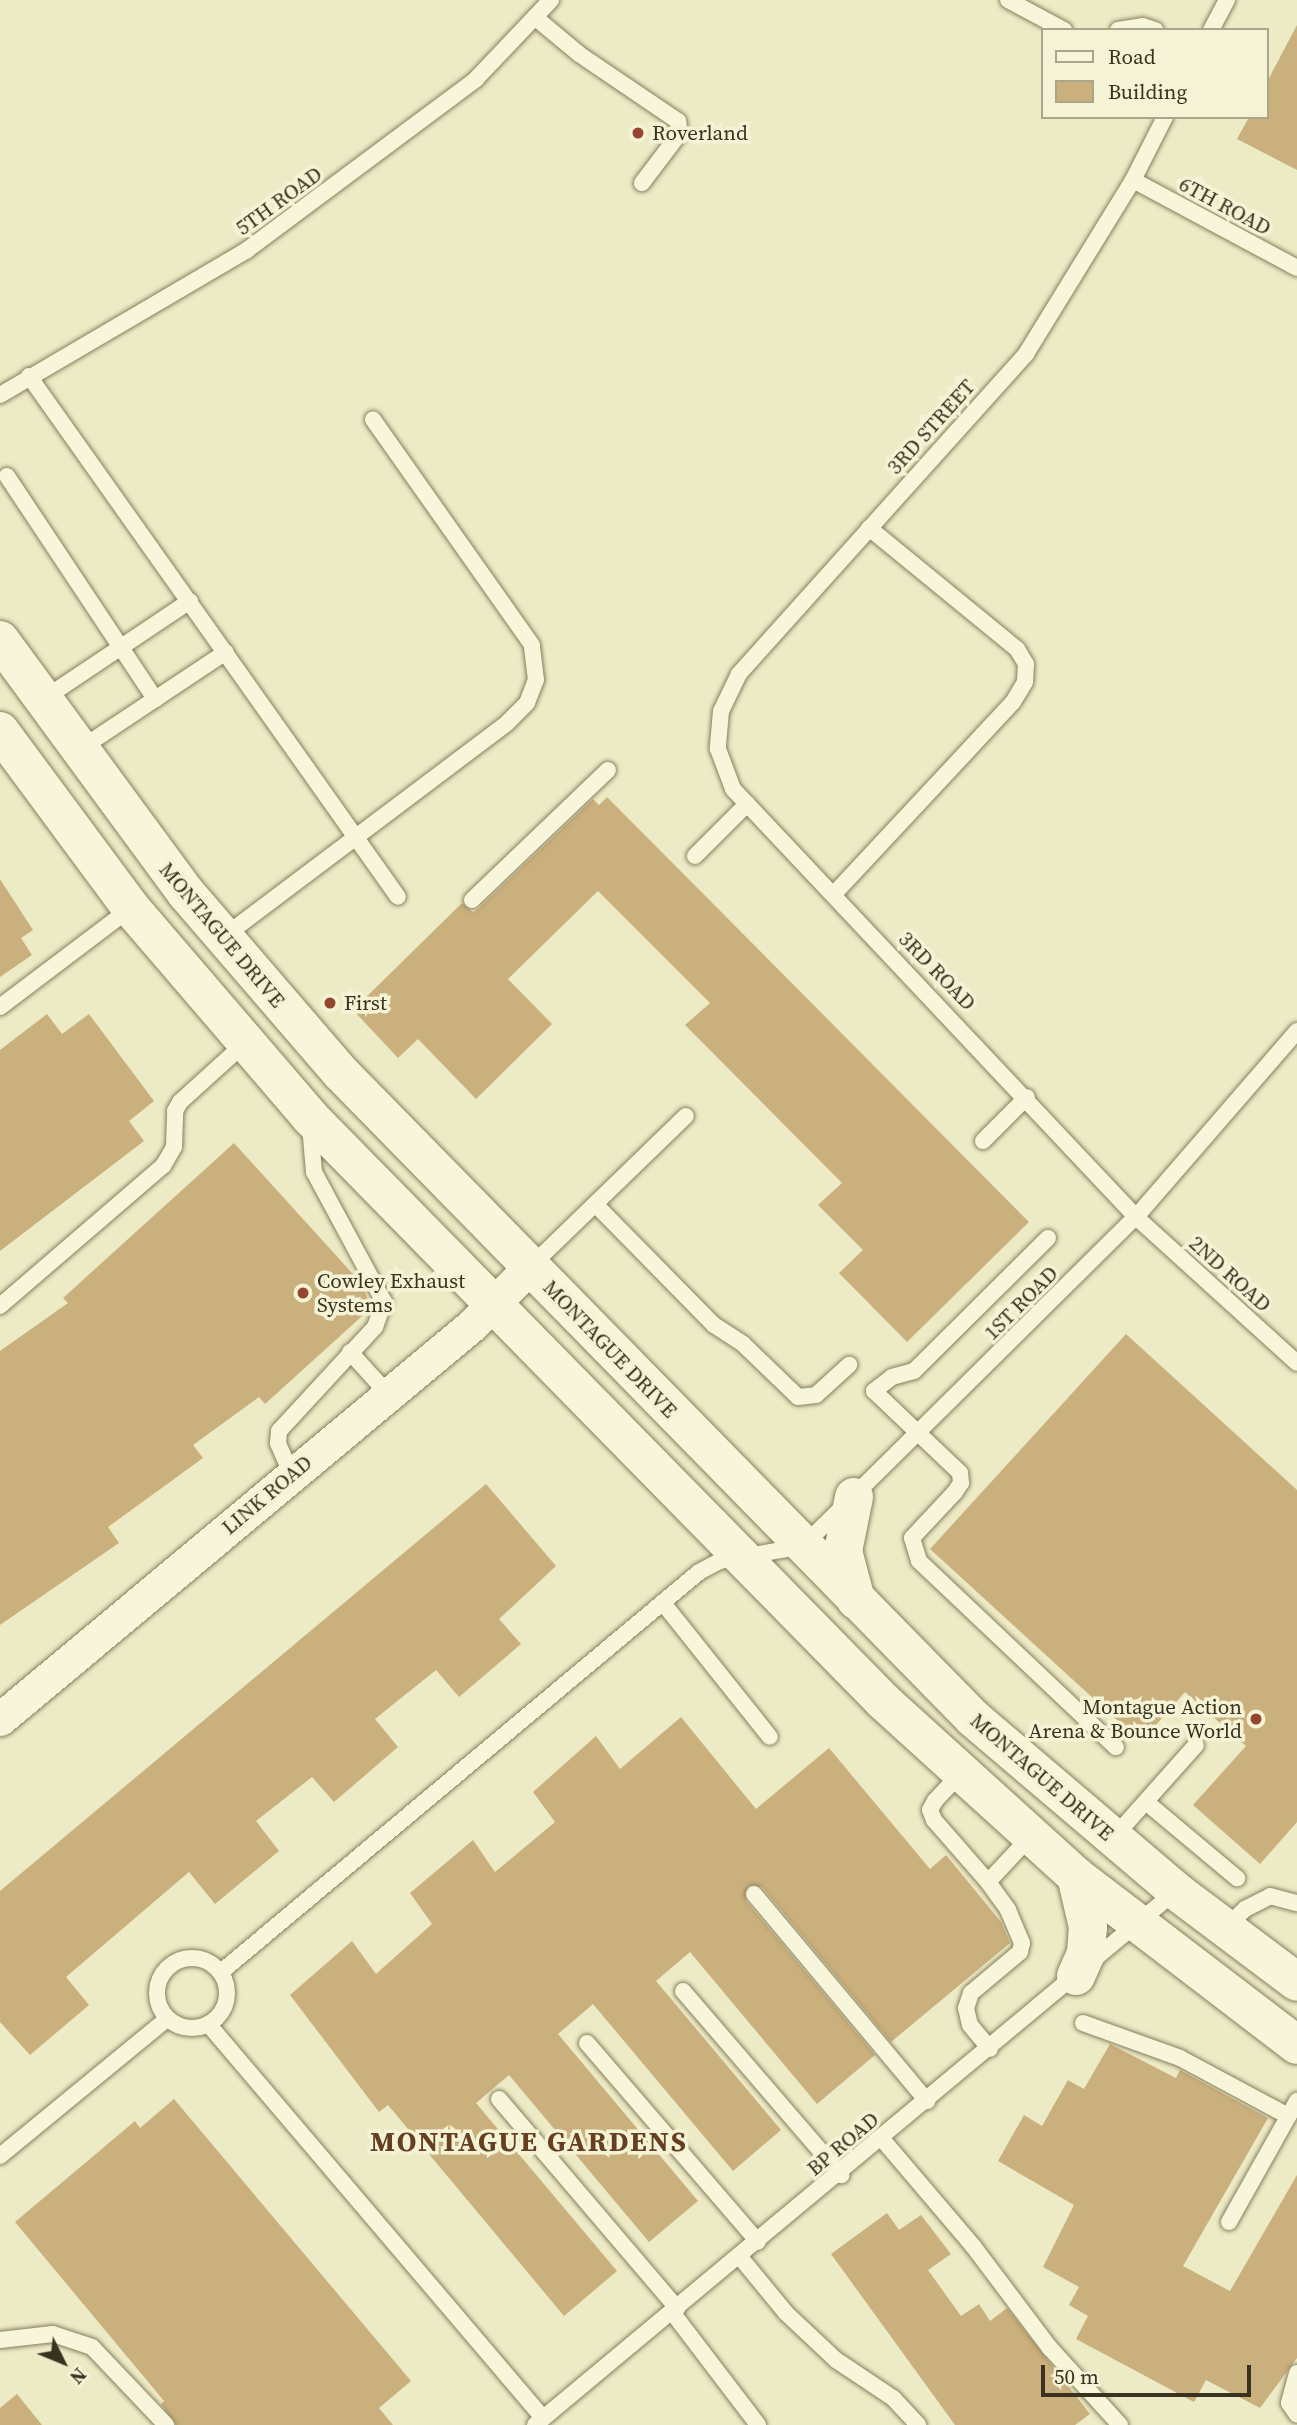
<!DOCTYPE html>
<style>
body{margin:0}
#map{position:relative;width:1297px;height:2425px;overflow:hidden;background:#edebc6;font-family:"Source Serif 4",serif}
div>[style]{position:absolute}
.building>*{inset:0;background:#cab07d}
.roads{filter:drop-shadow(0 0 2px #887e5c) drop-shadow(0 0 2px #887e5c)}
.service>*{height:16px;margin:-8px;padding:0 8px;transform-origin:8px;border-radius:8px;background:#f8f6da}
.service>.ring{margin:-8px;padding:0;box-sizing:content-box;background:none;border:16px solid #f8f6da;border-radius:50%}
.minor>*{height:33px;margin:-16.5px;padding:0 16.5px;transform-origin:16.5px;border-radius:16.5px;background:#f8f6da}
.secondary>*{height:38px;margin:-19px;padding:0 19px;transform-origin:19px;border-radius:19px;background:#f8f6da}
.dots>*{width:19px;height:19px;translate:-50% -50%;box-sizing:border-box;border:4px solid #f5f3d6;border-radius:50%}
span{translate:-50% -50%;white-space:nowrap;text-align:center;line-height:1.15;-webkit-text-stroke:7px #f5f3d6;paint-order:stroke}
.poi-label{font-size:21px;color:#393220}
.left{translate:0 -50%;text-align:left}
.right{translate:-100% -50%;text-align:right}
.street-label{font-size:21px;color:#393220}
.district-label{font-size:28px;color:#653f20;font-weight:700;letter-spacing:2px}
.legend{position:absolute;left:1041px;top:28px;width:228px;height:91px;box-sizing:border-box;background:#f5f3d6;border:2px solid #aaa68d;margin:0;padding:9px 12px;list-style:none;font-size:21px;color:#393220}
.legend li{display:flex;align-items:center;gap:14px;height:35px}
.legend b{width:35px;border:2px solid #aaa68d}
.north{position:absolute;left:28px;top:2327px;width:70px;height:70px;-webkit-text-stroke:5px #f5f3d6;paint-order:stroke;rotate:133deg;font-size:19px;font-weight:700;line-height:28px;text-align:center;color:#393220}
.north::after{content:'';display:block;margin:auto;width:24px;height:32px;background:#393220;clip-path:polygon(50% 0,100% 100%,50% 72%,0 100%)}
.scale{position:absolute;left:1041px;top:2365px;width:210px;height:32px;box-sizing:border-box;border:4px solid #393220;border-top:0;padding-left:9px;font-size:21px;line-height:24px;white-space:nowrap;color:#393220;-webkit-text-stroke:5px #f5f3d6;paint-order:stroke}
</style>
<div id="map">
<div class="building">
<i style="clip-path:polygon(1297px 25px,1297px 170px,1237px 139px,1249px 117px,1267px 117px,1267px 82px)"></i>
<i style="clip-path:polygon(607px 797px,1029px 1222px,907px 1342px,839px 1273px,863px 1250px,818px 1205px,842px 1183px,685px 1025px,710px 1003px,598px 891px,508px 979px,552px 1024px,476px 1099px,418px 1039px,398px 1058px,353px 1010px,462px 903px,473px 912px,479px 908px,593px 799px,599px 805px)"></i>
<i style="clip-path:polygon(0 879px,33px 930px,21px 938px,32px 955px,0 977px)"></i>
<i style="clip-path:polygon(47px 1014px,62px 1034px,89px 1014px,154px 1101px,129px 1121px,144px 1141px,0 1251px,0 1050px)"></i>
<i style="clip-path:polygon(234px 1143px,362px 1284px,371px 1308px,265px 1404px,259px 1397px,193px 1445px,203px 1458px,108px 1527px,119px 1543px,0 1625px,0 1351px,68px 1303px,63px 1298px)"></i>
<i style="clip-path:polygon(1126px 1334px,1297px 1490px,1297px 1822px,1260px 1864px,1193px 1805px,1246px 1746px,1185px 1692px,1141px 1742px,930px 1549px)"></i>
<i style="clip-path:polygon(486px 1484px,556px 1566px,499px 1619px,521px 1644px,459px 1697px,436px 1670px,375px 1719px,398px 1747px,334px 1802px,312px 1777px,256px 1821px,279px 1851px,215px 1904px,189px 1872px,66px 1977px,89px 2005px,30px 2055px,0 2022px,0 1891px)"></i>
<i style="clip-path:polygon(681px 1717px,756px 1809px,829px 1748px,930px 1869px,946px 1855px,1001px 1922px,1010px 1943px,891px 2042px,762px 1887px,748px 1886px,746px 1901px,875px 2055px,817px 2104px,690px 1952px,656px 1981px,781px 2130px,733px 2171px,593px 2004px,558px 2034px,698px 2201px,649px 2242px,509px 2075px,476px 2103px,617px 2271px,564px 2316px,388px 2105px,379px 2112px,290px 1995px,352px 1941px,376px 1974px,432px 1924px,410px 1893px,473px 1840px,495px 1872px,555px 1822px,533px 1792px,596px 1736px,620px 1769px)"></i>
<i style="clip-path:polygon(1110px 2044px,1176px 2078px,1180px 2070px,1268px 2118px,1183px 2266px,1230px 2291px,1297px 2175px,1297px 2358px,1260px 2408px,1206px 2380px,1194px 2402px,1076px 2339px,1088px 2316px,1069px 2305px,1079px 2287px,1043px 2267px,1074px 2205px,998px 2161px,1024px 2115px,1042px 2126px,1068px 2080px,1084px 2089px)"></i>
<i style="clip-path:polygon(174px 2099px,411px 2381px,379px 2408px,393px 2425px,176px 2425px,161px 2404px,164px 2401px,15px 2222px,135px 2121px,140px 2128px)"></i>
<i style="clip-path:polygon(887px 2213px,899px 2230px,921px 2215px,951px 2254px,928px 2270px,961px 2316px,979px 2304px,990px 2321px,1007px 2308px,1090px 2414px,1075px 2425px,955px 2425px,831px 2254px)"></i>
<i style="clip-path:polygon(17px 2394px,42px 2425px,0 2425px,0 2408px)"></i>
</div>
<div class="roads">
<div class="service">
<i style="left:1008px;top:0;width:64px;rotate:28.2deg"></i>
<i style="left:537px;top:19px;width:55px;rotate:39.8deg"></i>
<i style="left:579px;top:54px;width:120px;rotate:34.1deg"></i>
<i style="left:678px;top:121px;width:12px;rotate:81deg"></i>
<i style="left:680px;top:133px;width:63px;rotate:127.2deg"></i>
<i style="left:1118px;top:30px;width:25px;rotate:-9deg"></i>
<i style="left:1143px;top:26px;width:13px;rotate:18deg"></i>
<i style="left:1211px;top:30px;width:34px;rotate:-62deg"></i>
<i style="left:1165px;top:117px;width:71px;rotate:116.9deg"></i>
<i style="left:1133px;top:180px;width:204px;rotate:121.6deg"></i>
<i style="left:1026px;top:354px;width:430px;rotate:131.9deg"></i>
<i style="left:739px;top:674px;width:41px;rotate:115.9deg"></i>
<i style="left:721px;top:711px;width:38px;rotate:95deg"></i>
<i style="left:718px;top:749px;width:43px;rotate:69.4deg"></i>
<i style="left:733px;top:789px;width:588px;rotate:46.72deg"></i>
<i style="left:1136px;top:1217px;width:217px;rotate:42.2deg"></i>
<i style="left:1133px;top:180px;width:186px;rotate:28.2deg"></i>
<i style="left:29px;top:376px;width:638px;rotate:54.69deg"></i>
<i style="left:0;top:395px;width:286px;rotate:-30.4deg"></i>
<i style="left:247px;top:250px;width:286px;rotate:-36.7deg"></i>
<i style="left:476px;top:79px;width:109px;rotate:-46.5deg"></i>
<i style="left:7px;top:476px;width:268px;rotate:56.4deg"></i>
<i style="left:42px;top:700px;width:178px;rotate:-33.8deg"></i>
<i style="left:80px;top:749px;width:175px;rotate:-33.6deg"></i>
<i style="left:695px;top:856px;width:74px;rotate:-45deg"></i>
<i style="left:834px;top:894px;width:262px;rotate:-47deg"></i>
<i style="left:1013px;top:702px;width:23px;rotate:-59deg"></i>
<i style="left:1025px;top:682px;width:18px;rotate:-87deg"></i>
<i style="left:1026px;top:664px;width:17px;rotate:-121deg"></i>
<i style="left:1017px;top:649px;width:191px;rotate:-140.7deg"></i>
<i style="left:472px;top:900px;width:188px;rotate:-43.7deg"></i>
<i style="left:222px;top:938px;width:357px;rotate:-37deg"></i>
<i style="left:507px;top:723px;width:28px;rotate:-45deg"></i>
<i style="left:527px;top:703px;width:25px;rotate:-69deg"></i>
<i style="left:536px;top:680px;width:35px;rotate:-97deg"></i>
<i style="left:532px;top:645px;width:276px;rotate:-125.2deg"></i>
<i style="left:0;top:1007px;width:164px;rotate:-37.1deg"></i>
<i style="left:983px;top:1141px;width:62px;rotate:-45deg"></i>
<i style="left:595px;top:1204px;width:170px;rotate:45.5deg"></i>
<i style="left:714px;top:1325px;width:35px;rotate:33deg"></i>
<i style="left:743px;top:1344px;width:76px;rotate:43.9deg"></i>
<i style="left:798px;top:1397px;width:18px;rotate:-6deg"></i>
<i style="left:816px;top:1395px;width:45px;rotate:-42.3deg"></i>
<i style="left:1048px;top:1238px;width:189px;rotate:135.2deg"></i>
<i style="left:914px;top:1371px;width:23px;rotate:165deg"></i>
<i style="left:892px;top:1377px;width:23px;rotate:142deg"></i>
<i style="left:874px;top:1391px;width:119px;rotate:43.6deg"></i>
<i style="left:960px;top:1473px;width:10px;rotate:84deg"></i>
<i style="left:961px;top:1483px;width:11px;rotate:124deg"></i>
<i style="left:955px;top:1492px;width:63px;rotate:133.1deg"></i>
<i style="left:912px;top:1538px;width:24px;rotate:73deg"></i>
<i style="left:919px;top:1561px;width:271px;rotate:43.4deg"></i>
<i style="left:530px;top:1267px;width:217px;rotate:-44.1deg"></i>
<i style="left:0;top:1306px;width:215px;rotate:-40.7deg"></i>
<i style="left:163px;top:1166px;width:22px;rotate:-60deg"></i>
<i style="left:174px;top:1147px;width:36px;rotate:-88deg"></i>
<i style="left:175px;top:1111px;width:10px;rotate:-61deg"></i>
<i style="left:180px;top:1102px;width:86px;rotate:-42.2deg"></i>
<i style="left:350px;top:1352px;width:57px;rotate:47.9deg"></i>
<i style="left:292px;top:1475px;width:35px;rotate:-114deg"></i>
<i style="left:278px;top:1443px;width:12px;rotate:-85deg"></i>
<i style="left:279px;top:1431px;width:142px;rotate:-47.3deg"></i>
<i style="left:375px;top:1327px;width:27px;rotate:-70deg"></i>
<i style="left:384px;top:1302px;width:148px;rotate:-118.3deg"></i>
<i style="left:314px;top:1172px;width:47px;rotate:-94.9deg"></i>
<i style="left:663px;top:1603px;width:171px;rotate:51.4deg"></i>
<i style="left:960px;top:1774px;width:37px;rotate:133deg"></i>
<i style="left:935px;top:1801px;width:10px;rotate:119deg"></i>
<i style="left:930px;top:1810px;width:11px;rotate:68deg"></i>
<i style="left:934px;top:1820px;width:82px;rotate:48.9deg"></i>
<i style="left:988px;top:1882px;width:34px;rotate:54deg"></i>
<i style="left:1008px;top:1910px;width:36px;rotate:67deg"></i>
<i style="left:1022px;top:1943px;width:9px;rotate:103deg"></i>
<i style="left:1020px;top:1952px;width:64px;rotate:140.1deg"></i>
<i style="left:971px;top:1993px;width:16px;rotate:108deg"></i>
<i style="left:966px;top:2008px;width:17px;rotate:77deg"></i>
<i style="left:970px;top:2025px;width:31px;rotate:50deg"></i>
<i style="left:1146px;top:1802px;width:119px;rotate:39.9deg"></i>
<i style="left:1114px;top:1837px;width:123px;rotate:-48.3deg"></i>
<i style="left:988px;top:1882px;width:62px;rotate:-47deg"></i>
<i style="left:754px;top:1894px;width:270px;rotate:50.1deg"></i>
<i style="left:1225px;top:1929px;width:28px;rotate:-45deg"></i>
<i style="left:1245px;top:1909px;width:28px;rotate:-27deg"></i>
<i style="left:1270px;top:1896px;width:28px;rotate:15deg"></i>
<i class="ring" style="left:157px;top:1958px;width:54px;height:54px"></i>
<i style="left:221px;top:1972px;width:623px;rotate:-39.92deg"></i>
<i style="left:699px;top:1572px;width:24px;rotate:-28deg"></i>
<i style="left:720px;top:1561px;width:84px;rotate:-10.2deg"></i>
<i style="left:803px;top:1546px;width:468px;rotate:-44.7deg"></i>
<i style="left:1136px;top:1217px;width:246px;rotate:-49.1deg"></i>
<i style="left:683px;top:1991px;width:243px;rotate:49.3deg"></i>
<i style="left:1083px;top:2023px;width:103px;rotate:19.8deg"></i>
<i style="left:1180px;top:2058px;width:123px;rotate:28.2deg"></i>
<i style="left:209px;top:2025px;width:516px;rotate:49.64deg"></i>
<i style="left:587px;top:2043px;width:262px;rotate:49.3deg"></i>
<i style="left:499px;top:2099px;width:275px;rotate:49.6deg"></i>
<i style="left:882px;top:2139px;width:140px;rotate:49.6deg"></i>
<i style="left:973px;top:2246px;width:128px;rotate:53deg"></i>
<i style="left:1050px;top:2348px;width:104px;rotate:47.7deg"></i>
<i style="left:0;top:2156px;width:216px;rotate:-39.4deg"></i>
<i style="left:1229px;top:2222px;width:139px;rotate:-60.7deg"></i>
<i style="left:740px;top:2257px;width:72px;rotate:50.6deg"></i>
<i style="left:786px;top:2313px;width:69px;rotate:43.2deg"></i>
<i style="left:836px;top:2360px;width:69px;rotate:33.7deg"></i>
<i style="left:893px;top:2398px;width:37px;rotate:47deg"></i>
<i style="left:672px;top:2312px;width:142px;rotate:52.7deg"></i>
<i style="left:0;top:2340px;width:53px;rotate:-6.5deg"></i>
<i style="left:53px;top:2334px;width:41px;rotate:18.4deg"></i>
<i style="left:92px;top:2347px;width:108px;rotate:46.5deg"></i>
<i style="left:1297px;top:2373px;width:31px;rotate:105deg"></i>
<i style="left:1289px;top:2403px;width:14px;rotate:56deg"></i>
<i style="left:535px;top:2425px;width:834px;rotate:-39.8deg"></i>
</div>
<div class="minor">
<i style="left:0;top:1719px;width:615px;rotate:-39.85deg"></i>
<i style="left:472px;top:1325px;width:82px;rotate:-45deg"></i>
</div>
<div class="secondary">
<i style="left:0;top:640px;width:314px;rotate:53.7deg"></i>
<i style="left:186px;top:893px;width:238px;rotate:49.3deg"></i>
<i style="left:341px;top:1073px;width:903px;rotate:45.58deg"></i>
<i style="left:973px;top:1718px;width:267px;rotate:40.4deg"></i>
<i style="left:1176px;top:1891px;width:151px;rotate:36.9deg"></i>
<i style="left:0;top:731px;width:220px;rotate:53.5deg"></i>
<i style="left:131px;top:908px;width:274px;rotate:49.4deg"></i>
<i style="left:309px;top:1116px;width:820px;rotate:45.54deg"></i>
<i style="left:883px;top:1701px;width:261px;rotate:42.2deg"></i>
<i style="left:1076px;top:1876px;width:278px;rotate:37.4deg"></i>
<i style="left:854px;top:1497px;width:55px;rotate:101.5deg"></i>
<i style="left:843px;top:1551px;width:51px;rotate:75.1deg"></i>
<i style="left:1076px;top:1976px;width:24px;rotate:-66deg"></i>
<i style="left:1086px;top:1954px;width:27px;rotate:-86deg"></i>
<i style="left:1088px;top:1927px;width:52px;rotate:-103.2deg"></i>
</div>
</div>
<div class="dots">
<i style="left:638px;top:133px;background:#96462e"></i>
<i style="left:330px;top:1003px;background:#96462e"></i>
<i style="left:303px;top:1293px;background:#96462e"></i>
<i style="left:1256px;top:1719px;background:#96462e"></i>
</div>
<div class="poi-label">
<span class="left" style="left:652px;top:133px">Roverland</span>
<span class="left" style="left:344px;top:1003px">First</span>
<span class="left" style="left:317px;top:1293px">Cowley Exhaust<br>Systems</span>
<span class="right" style="left:1242px;top:1719px">Montague Action<br>Arena &amp; Bounce World</span>
</div>
<div class="street-label">
<span style="left:279px;top:201px;rotate:-36deg">5TH ROAD</span>
<span style="left:1225px;top:206px;rotate:28deg">6TH ROAD</span>
<span style="left:931px;top:427px;rotate:-48deg">3RD STREET</span>
<span style="left:222px;top:935px;rotate:50deg">MONTAGUE DRIVE</span>
<span style="left:937px;top:971px;rotate:46deg">3RD ROAD</span>
<span style="left:1230px;top:1274px;rotate:42deg">2ND ROAD</span>
<span style="left:1021px;top:1303px;rotate:-45deg">1ST ROAD</span>
<span style="left:610px;top:1349px;rotate:46deg">MONTAGUE DRIVE</span>
<span style="left:267px;top:1495px;rotate:-40deg">LINK ROAD</span>
<span style="left:1042px;top:1777px;rotate:41deg">MONTAGUE DRIVE</span>
<span style="left:843px;top:2144px;rotate:-40deg">BP ROAD</span>
</div>
<div class="district-label">
<span style="left:529px;top:2141px">MONTAGUE GARDENS</span>
</div>
<ul class="legend">
<li><b style="height:9px;background:#f8f6da"></b>Road</li>
<li><b style="height:19px;background:#cab07d"></b>Building</li>
</ul>
<div class="north">N</div>
<div class="scale">50 m</div>
</div>
